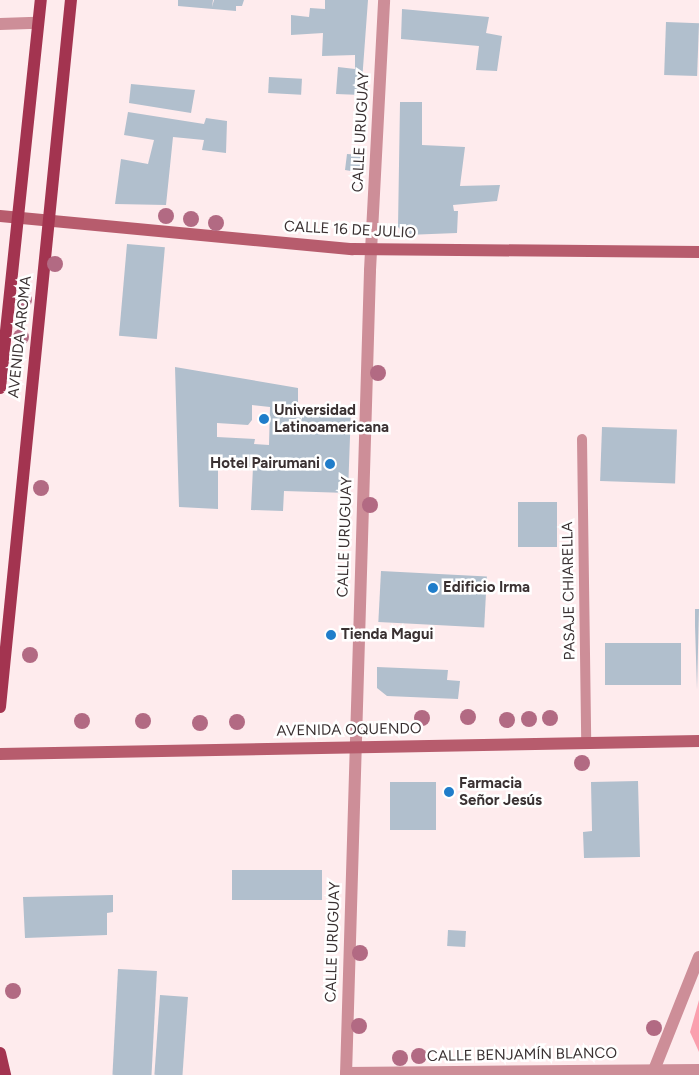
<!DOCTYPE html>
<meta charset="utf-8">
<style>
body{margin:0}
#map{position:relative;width:699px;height:1075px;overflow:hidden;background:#feebed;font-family:Figtree,sans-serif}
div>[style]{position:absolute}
.green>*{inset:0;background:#faa0ae}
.building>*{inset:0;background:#b1bfcd;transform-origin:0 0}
.service>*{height:10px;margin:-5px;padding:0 5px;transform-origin:5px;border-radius:5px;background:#cd8e98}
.minor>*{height:12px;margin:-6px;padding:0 6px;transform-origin:6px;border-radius:6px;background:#cd8e98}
.tertiary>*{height:12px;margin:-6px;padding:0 6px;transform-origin:6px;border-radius:6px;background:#cd8e98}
.secondary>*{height:12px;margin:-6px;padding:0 6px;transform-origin:6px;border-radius:6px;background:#b75c6d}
.primary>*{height:12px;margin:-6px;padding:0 6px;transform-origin:6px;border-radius:6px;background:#a33450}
.trees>*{width:16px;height:16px;margin:-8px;border-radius:50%;background:#b26a83}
.dots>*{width:14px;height:14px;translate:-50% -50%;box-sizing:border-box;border:2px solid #fff;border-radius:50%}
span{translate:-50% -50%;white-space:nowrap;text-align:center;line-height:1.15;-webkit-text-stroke:5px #fff;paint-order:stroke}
.street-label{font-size:15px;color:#3a3132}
.poi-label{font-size:15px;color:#3a3132;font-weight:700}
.left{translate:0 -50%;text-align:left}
.right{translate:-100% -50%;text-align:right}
</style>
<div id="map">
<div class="green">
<i style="clip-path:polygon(699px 1000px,699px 1052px,690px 1032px)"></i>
</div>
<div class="building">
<i style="clip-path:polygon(178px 0,213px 0,212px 7px,214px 0,244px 0,242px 6px,236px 6px,236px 11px,178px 6px)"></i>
<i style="clip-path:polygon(325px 0,368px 0,361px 95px,336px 94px,338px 67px,355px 69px,355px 55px,322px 56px,323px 33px,291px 35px,291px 15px,309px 17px,310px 8px,325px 9px)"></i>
<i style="clip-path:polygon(402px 9px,489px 17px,486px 33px,502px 36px,497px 71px,476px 70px,479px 46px,401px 39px)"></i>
<i style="left:666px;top:22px;width:33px;height:53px;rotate:2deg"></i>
<i style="left:269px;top:77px;width:33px;height:16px;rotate:3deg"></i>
<i style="clip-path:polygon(131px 84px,195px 90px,191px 113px,129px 103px)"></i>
<i style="clip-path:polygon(400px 102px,422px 102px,422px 145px,465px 147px,460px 186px,500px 185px,497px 201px,453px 205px,454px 211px,458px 211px,457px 233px,406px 235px,398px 227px)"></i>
<i style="clip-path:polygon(128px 112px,204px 124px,206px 118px,227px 121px,226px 153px,202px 150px,204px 140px,173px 137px,166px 205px,115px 204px,121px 159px,148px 164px,154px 140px,124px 135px)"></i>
<i style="clip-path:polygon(347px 154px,361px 155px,363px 173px,345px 170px)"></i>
<i style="left:127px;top:244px;width:38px;height:92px;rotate:5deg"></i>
<i style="clip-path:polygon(evenodd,175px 367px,298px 388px,298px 407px,351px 409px,348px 493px,284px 491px,283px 511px,251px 510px,253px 467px,218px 467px,218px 509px,179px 507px,175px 367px,252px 405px,270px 407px,269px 445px,254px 444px,255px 439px,217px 437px,217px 423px,248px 425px,252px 420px,252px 405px)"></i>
<i style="left:602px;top:427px;width:75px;height:54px;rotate:2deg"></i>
<i style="left:518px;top:502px;width:39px;height:45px"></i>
<i style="left:381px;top:571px;width:106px;height:51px;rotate:3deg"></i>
<i style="clip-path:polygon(695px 609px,699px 609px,697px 690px,695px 625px)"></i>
<i style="left:681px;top:643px;width:42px;height:76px;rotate:90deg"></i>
<i style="clip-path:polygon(377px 667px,448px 670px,447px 680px,460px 681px,458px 699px,387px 696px,377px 688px)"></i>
<i style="clip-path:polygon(638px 781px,640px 857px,584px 858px,583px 832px,592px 831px,591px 782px)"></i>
<i style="left:436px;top:782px;width:48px;height:46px;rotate:90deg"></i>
<i style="left:232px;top:870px;width:90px;height:30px"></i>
<i style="clip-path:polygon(113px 895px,113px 912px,107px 913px,107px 935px,25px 938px,23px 897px)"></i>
<i style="left:448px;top:930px;width:18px;height:16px;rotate:3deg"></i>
<i style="left:118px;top:969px;width:39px;height:106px;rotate:3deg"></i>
<i style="left:160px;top:995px;width:28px;height:80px;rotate:4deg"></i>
</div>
<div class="service">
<i style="left:582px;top:439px;width:304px;rotate:89.2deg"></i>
</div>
<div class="minor">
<i style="left:0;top:24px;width:37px;rotate:-2deg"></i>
<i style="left:346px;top:1073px;width:353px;rotate:-0.5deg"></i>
<i style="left:346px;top:1075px;width:805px;rotate:-88.29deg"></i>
<i style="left:370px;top:270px;width:270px;rotate:-87deg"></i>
</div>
<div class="tertiary">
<i style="left:652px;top:1075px;width:127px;rotate:-68.3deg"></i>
</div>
<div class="secondary">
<i style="left:0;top:216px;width:354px;rotate:5.4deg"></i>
<i style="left:352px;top:249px;width:347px;rotate:0.5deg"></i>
<i style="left:0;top:754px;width:699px;rotate:-1.07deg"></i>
</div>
<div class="primary">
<i style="left:0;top:388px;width:390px;rotate:-84deg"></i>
<i style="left:0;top:707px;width:711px;rotate:-84.27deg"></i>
<i style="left:0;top:1053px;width:23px;rotate:77deg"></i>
</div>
<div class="trees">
<i style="left:166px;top:216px"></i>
<i style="left:191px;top:219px"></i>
<i style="left:216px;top:223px"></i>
<i style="left:55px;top:264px"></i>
<i style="left:24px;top:300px"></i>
<i style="left:21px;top:337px"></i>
<i style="left:378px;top:373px"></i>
<i style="left:41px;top:488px"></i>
<i style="left:370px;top:505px"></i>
<i style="left:30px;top:655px"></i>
<i style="left:468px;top:717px"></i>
<i style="left:422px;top:718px"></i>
<i style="left:550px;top:718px"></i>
<i style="left:529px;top:719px"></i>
<i style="left:507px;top:720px"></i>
<i style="left:82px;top:721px"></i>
<i style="left:143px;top:721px"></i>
<i style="left:237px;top:722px"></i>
<i style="left:200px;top:723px"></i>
<i style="left:582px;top:763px"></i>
<i style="left:360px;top:953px"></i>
<i style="left:13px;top:991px"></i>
<i style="left:359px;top:1026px"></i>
<i style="left:654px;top:1028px"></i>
<i style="left:419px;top:1056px"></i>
<i style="left:400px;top:1058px"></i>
</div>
<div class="dots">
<i style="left:264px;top:419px;background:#207dca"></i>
<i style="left:330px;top:464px;background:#207dca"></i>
<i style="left:433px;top:588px;background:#207dca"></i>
<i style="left:331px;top:635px;background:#207dca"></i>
<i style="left:449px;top:792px;background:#207dca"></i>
</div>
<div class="street-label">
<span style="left:361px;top:132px;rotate:-87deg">CALLE URUGUAY</span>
<span style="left:350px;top:230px;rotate:3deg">CALLE 16 DE JULIO</span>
<span style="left:20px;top:337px;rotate:-84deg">AVENIDA AROMA</span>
<span style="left:345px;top:537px;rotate:-88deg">CALLE URUGUAY</span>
<span style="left:569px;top:591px;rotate:-91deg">PASAJE CHIARELLA</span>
<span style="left:349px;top:730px;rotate:-1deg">AVENIDA OQUENDO</span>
<span style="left:333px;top:942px;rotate:-88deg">CALLE URUGUAY</span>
<span style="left:522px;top:1055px;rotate:-1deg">CALLE BENJAMÍN BLANCO</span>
</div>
<div class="poi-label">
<span class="left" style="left:274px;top:419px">Universidad<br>Latinoamericana</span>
<span class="right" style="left:320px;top:464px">Hotel Pairumani</span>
<span class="left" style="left:443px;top:588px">Edificio Irma</span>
<span class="left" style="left:341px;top:635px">Tienda Magui</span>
<span class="left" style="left:459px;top:792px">Farmacia<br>Señor Jesús</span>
</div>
</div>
